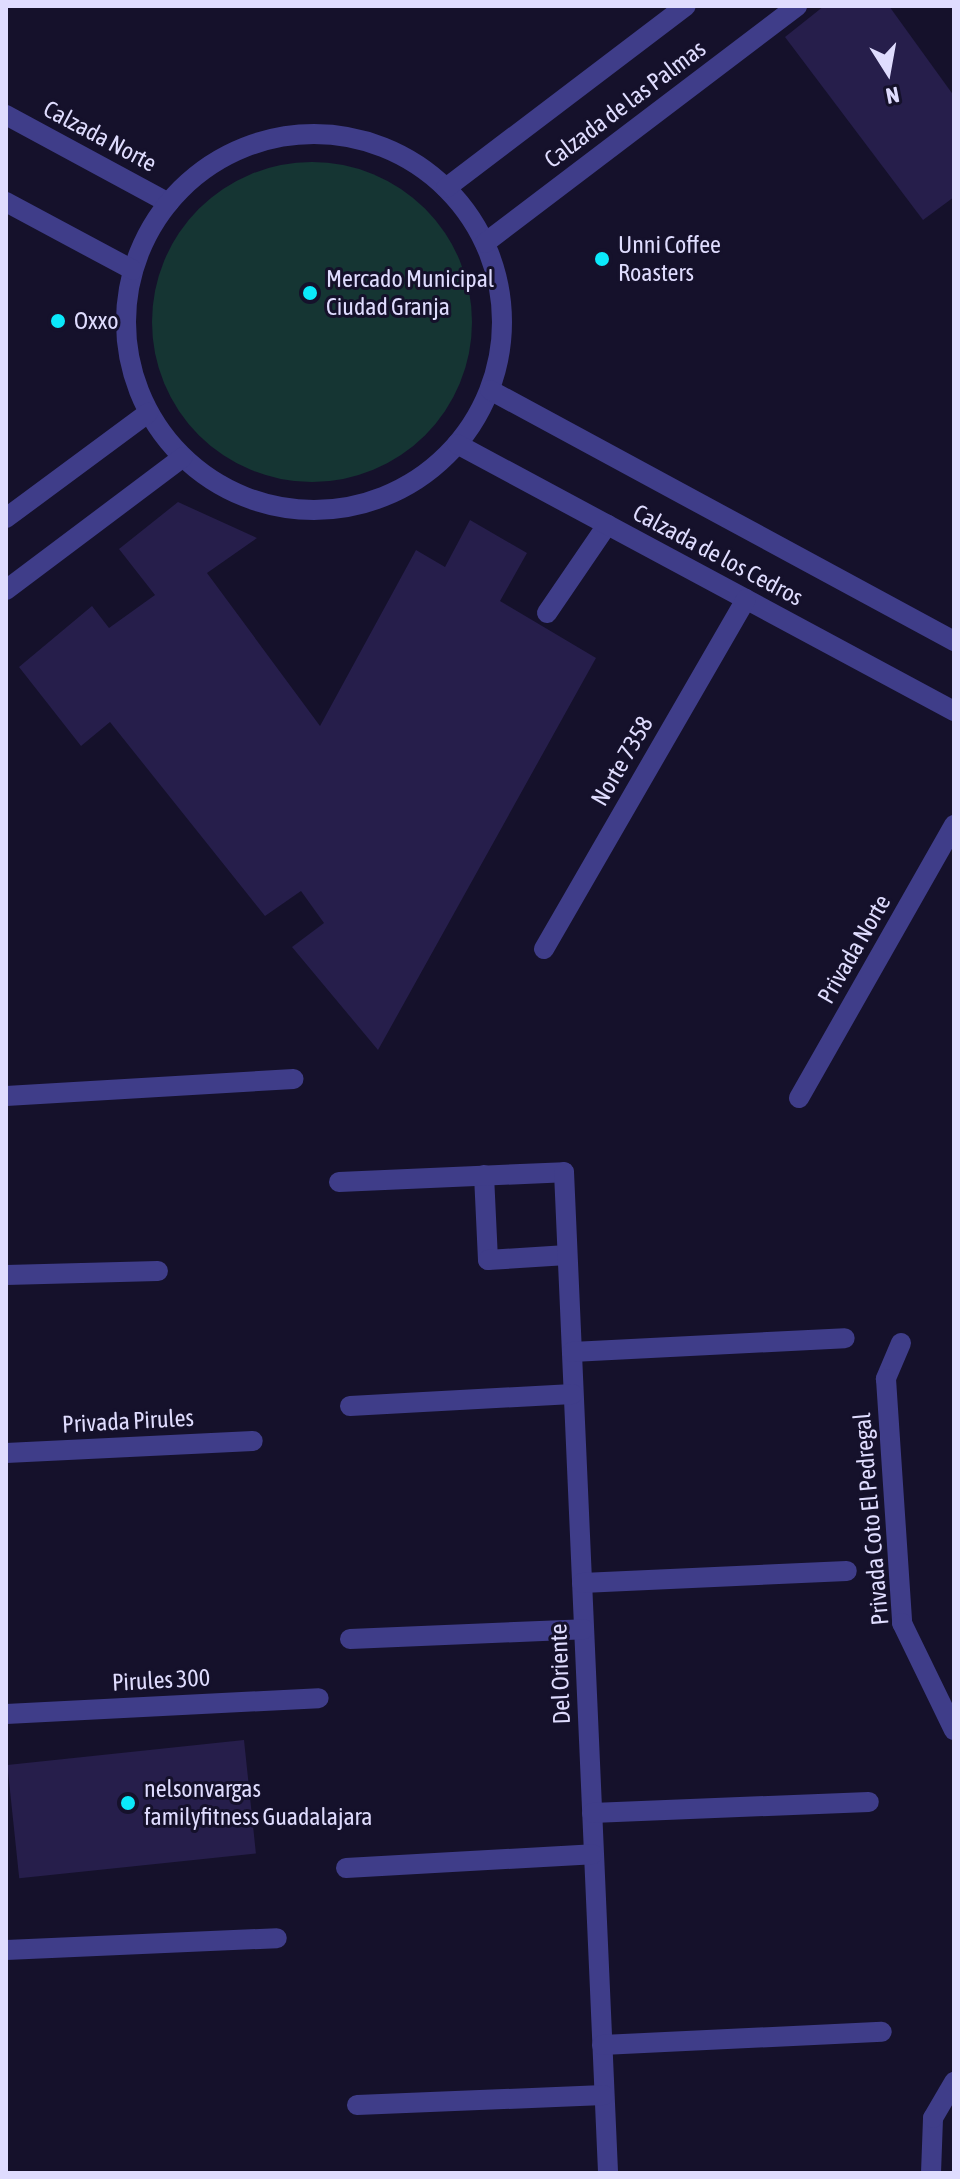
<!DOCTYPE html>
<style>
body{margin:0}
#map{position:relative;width:960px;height:2179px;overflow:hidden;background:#15112b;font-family:"Asap Condensed",sans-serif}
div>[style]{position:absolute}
.green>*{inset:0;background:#153533}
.round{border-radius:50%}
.building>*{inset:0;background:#261e4b;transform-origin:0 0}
.lane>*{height:20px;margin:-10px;padding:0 10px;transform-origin:10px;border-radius:10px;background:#3f3d89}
.street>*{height:20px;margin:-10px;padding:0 10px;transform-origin:10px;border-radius:10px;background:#3f3d89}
.street>.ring{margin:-10px;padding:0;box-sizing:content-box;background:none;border:20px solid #3f3d89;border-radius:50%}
.dots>*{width:22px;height:22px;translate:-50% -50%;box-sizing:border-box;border:4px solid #15112b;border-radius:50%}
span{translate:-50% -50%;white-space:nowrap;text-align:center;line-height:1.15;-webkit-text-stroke:6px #15112b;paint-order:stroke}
.street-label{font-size:24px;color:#dfdcfe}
.poi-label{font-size:24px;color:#dfdcfe}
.left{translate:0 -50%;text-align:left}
.frame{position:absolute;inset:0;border:8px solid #dfdcfe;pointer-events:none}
.north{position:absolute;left:848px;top:32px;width:80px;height:80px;-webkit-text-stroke:6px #15112b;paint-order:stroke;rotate:169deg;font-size:22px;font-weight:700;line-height:32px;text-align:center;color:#dfdcfe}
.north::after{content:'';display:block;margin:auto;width:28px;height:36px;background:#dfdcfe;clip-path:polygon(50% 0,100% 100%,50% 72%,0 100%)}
</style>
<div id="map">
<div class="green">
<i class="round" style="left:152px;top:162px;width:320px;height:320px"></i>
</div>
<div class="building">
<i style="clip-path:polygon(824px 6px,889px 6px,954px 96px,954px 197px,923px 220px,785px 37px)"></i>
<i style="clip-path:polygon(178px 502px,257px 538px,207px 573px,320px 726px,416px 550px,445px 567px,470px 520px,527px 553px,500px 601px,596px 658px,378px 1050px,292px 947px,324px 923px,301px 891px,265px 916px,110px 722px,81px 746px,19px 667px,92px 606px,109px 628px,155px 595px,119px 549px)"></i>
<i style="left:244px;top:1740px;width:114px;height:238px;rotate:84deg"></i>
</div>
<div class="lane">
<i style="left:547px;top:613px;width:107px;rotate:-55.7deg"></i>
<i style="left:6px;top:1275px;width:152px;rotate:-1.5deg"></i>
</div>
<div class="street">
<i style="left:6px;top:115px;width:185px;rotate:28.4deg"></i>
<i class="ring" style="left:126px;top:134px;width:356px;height:356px"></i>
<i style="left:446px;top:188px;width:301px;rotate:-37.2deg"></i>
<i style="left:6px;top:202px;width:144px;rotate:28.2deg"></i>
<i style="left:485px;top:243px;width:392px;rotate:-37.2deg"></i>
<i style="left:490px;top:390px;width:528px;rotate:28.41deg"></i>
<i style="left:457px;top:444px;width:564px;rotate:28.25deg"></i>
<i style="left:6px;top:518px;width:177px;rotate:-36.5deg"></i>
<i style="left:6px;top:590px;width:221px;rotate:-36.9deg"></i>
<i style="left:544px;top:949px;width:404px;rotate:-60deg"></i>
<i style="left:6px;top:1096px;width:288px;rotate:-3.4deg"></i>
<i style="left:799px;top:1098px;width:314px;rotate:-60.4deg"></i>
<i style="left:484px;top:1175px;width:85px;rotate:87.3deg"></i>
<i style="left:488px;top:1260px;width:79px;rotate:-3.6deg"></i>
<i style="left:339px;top:1182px;width:225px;rotate:-2.5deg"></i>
<i style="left:564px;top:1172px;width:1002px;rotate:87.48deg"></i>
<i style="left:901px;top:1343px;width:39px;rotate:113deg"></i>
<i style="left:886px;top:1379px;width:245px;rotate:86.2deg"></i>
<i style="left:902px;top:1623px;width:119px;rotate:64.1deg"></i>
<i style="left:572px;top:1352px;width:273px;rotate:-2.9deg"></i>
<i style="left:350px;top:1406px;width:223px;rotate:-3.1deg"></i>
<i style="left:6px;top:1453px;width:247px;rotate:-2.8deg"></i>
<i style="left:582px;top:1583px;width:265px;rotate:-2.6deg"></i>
<i style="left:350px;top:1639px;width:234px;rotate:-2.4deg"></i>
<i style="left:6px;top:1714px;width:313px;rotate:-2.9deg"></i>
<i style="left:592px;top:1813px;width:277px;rotate:-2.3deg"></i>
<i style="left:346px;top:1868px;width:247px;rotate:-3.2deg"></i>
<i style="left:6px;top:1950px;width:271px;rotate:-2.5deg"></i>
<i style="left:602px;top:2045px;width:280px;rotate:-2.7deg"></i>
<i style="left:357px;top:2105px;width:247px;rotate:-2.3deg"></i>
<i style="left:931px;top:2173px;width:55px;rotate:-87.9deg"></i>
<i style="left:933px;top:2118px;width:42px;rotate:-59.7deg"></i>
</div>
<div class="dots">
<i style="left:602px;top:259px;background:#0be9fb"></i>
<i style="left:310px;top:293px;background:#0be9fb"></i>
<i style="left:58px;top:321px;background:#0be9fb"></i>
<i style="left:128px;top:1803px;background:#0be9fb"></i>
</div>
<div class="street-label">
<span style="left:625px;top:104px;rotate:-37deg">Calzada de las Palmas</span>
<span style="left:100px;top:136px;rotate:28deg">Calzada Norte</span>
<span style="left:718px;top:555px;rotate:28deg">Calzada de los Cedros</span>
<span style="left:622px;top:761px;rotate:-60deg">Norte 7358</span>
<span style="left:854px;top:949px;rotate:-60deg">Privada Norte</span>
<span style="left:128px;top:1421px;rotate:-3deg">Privada Pirules</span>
<span style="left:871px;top:1519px;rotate:-95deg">Privada Coto El Pedregal</span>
<span style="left:560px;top:1674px;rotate:-92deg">Del Oriente</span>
<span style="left:161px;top:1680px;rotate:-3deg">Pirules 300</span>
</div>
<div class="poi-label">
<span class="left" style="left:618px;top:259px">Unni Coffee<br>Roasters</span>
<span class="left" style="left:326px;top:293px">Mercado Municipal<br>Ciudad Granja</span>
<span class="left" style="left:74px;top:321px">Oxxo</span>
<span class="left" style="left:144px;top:1803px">nelsonvargas<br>familyfitness Guadalajara</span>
</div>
<div class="frame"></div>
<div class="north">N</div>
</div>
